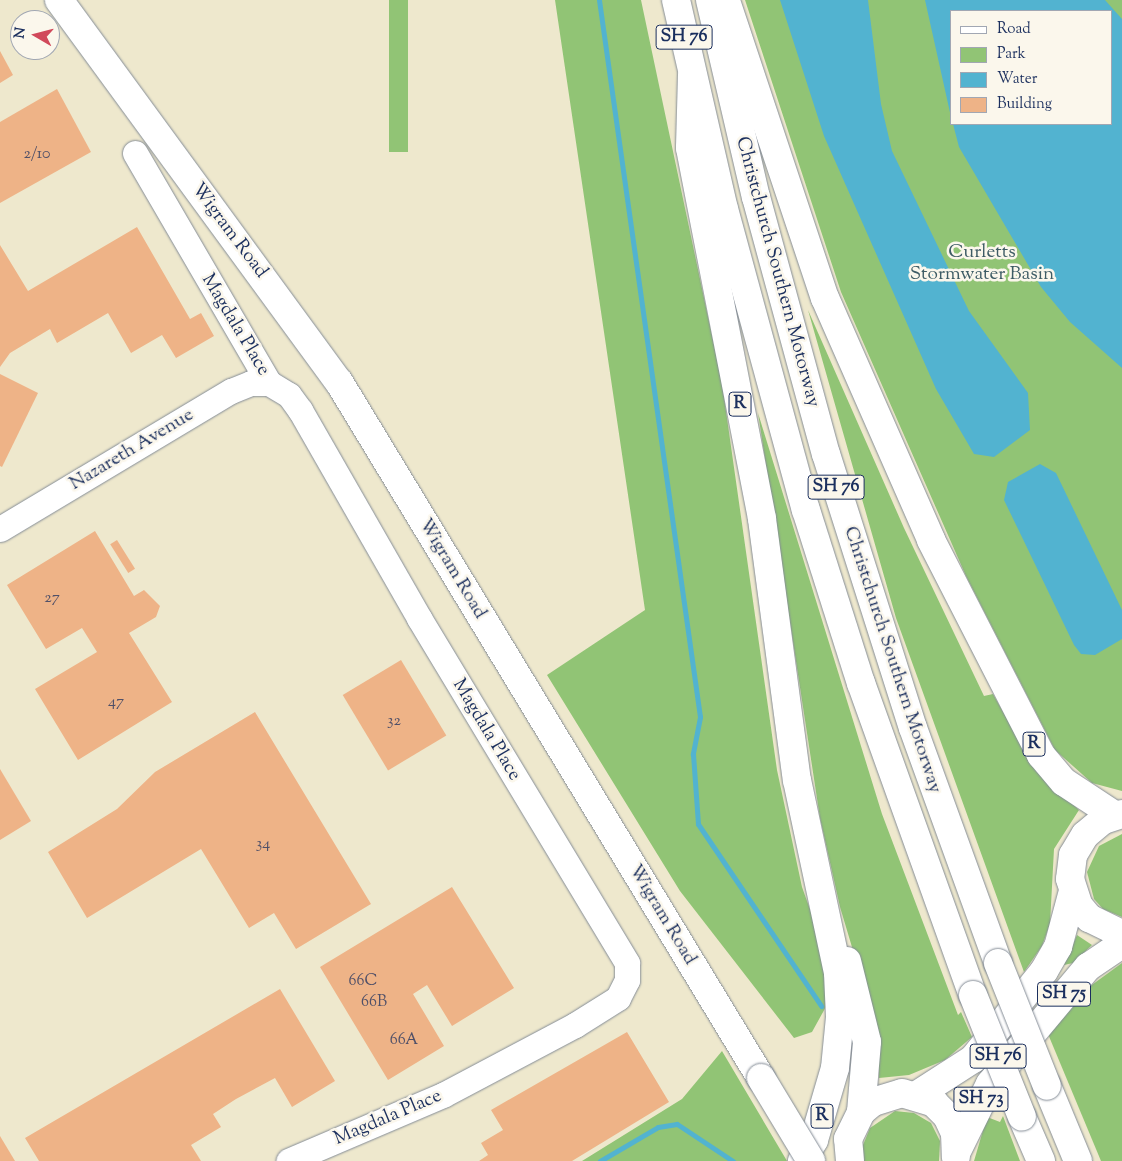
<!DOCTYPE html>
<style>
body{margin:0}
#map{position:relative;width:1122px;height:1161px;overflow:hidden;background:#eee8cd;font-family:"Sorts Mill Goudy",serif}
div>[style]{position:absolute}
.green>*{inset:0;background:#91c475;transform-origin:0 0}
.water>*{inset:0;background:#52b3d0}
.stream>*{height:5px;margin:-2.5px;padding:0 2.5px;transform-origin:2.5px;border-radius:2.5px;background:#52b3d0}
.building>*{inset:0;background:#eeb387;transform-origin:0 0}
.roads{filter:drop-shadow(0 0 1px #848c96) drop-shadow(0 0 1px #848c96)}
.minor>*{height:25px;margin:-12.5px;padding:0 12.5px;transform-origin:12.5px;border-radius:12.5px;background:#fff}
.major>*{height:28px;margin:-14px;padding:0 14px;transform-origin:14px;border-radius:14px;background:#fff}
.highway>*{height:28px;margin:-14px;padding:0 14px;transform-origin:14px;border-radius:14px;background:#fff}
.bridges{filter:drop-shadow(0 0 1px #848c96) drop-shadow(0 0 1px #848c96)}
.major-bridge>*{height:28px;margin:-14px;padding:0 14px;transform-origin:14px;border-radius:14px;background:#fff}
.highway-bridge>*{height:28px;margin:-14px;padding:0 14px;transform-origin:14px;border-radius:14px;background:#fff}
span{translate:-50% -50%;white-space:nowrap;text-align:center;line-height:1.15;-webkit-text-stroke:5px #fbf7ec;paint-order:stroke}
.number-label{font-size:16px;color:#505068}
.number-label span{-webkit-text-stroke-width:0}
.shield-label span{padding:1px 4px;background:#fbf7ec;border:1px solid;border-radius:4px;-webkit-text-stroke-width:0}
.shield-label{font-size:18px;color:#1b2f5e;font-weight:700}
.street-label{font-size:19px;color:#1b2f5e}
.park-label{font-size:19px;color:#3e5c65}
.legend{position:absolute;left:950px;top:10px;width:162px;height:115px;box-sizing:border-box;background:#fbf7ec;border:1px solid #a1a7b3;margin:0;padding:6px 9px;list-style:none;font-size:15px;color:#1b2f5e}
.legend li{display:flex;align-items:center;gap:10px;height:25px}
.legend b{width:25px;border:1px solid #a1a7b3}
.north{position:absolute;left:10px;top:10px;width:50px;height:50px;box-sizing:border-box;background:#fbf7ec;border:1px solid #a1a7b3;border-radius:50%;rotate:278deg;font-size:14px;font-weight:700;line-height:20px;text-align:center;color:#1b2f5e}
.north::after{content:'';display:block;margin:auto;width:18px;height:22px;background:#d1495b;clip-path:polygon(50% 0,100% 100%,50% 72%,0 100%)}
</style>
<div id="map">
<div class="green">
<i style="left:389px;top:0;width:19px;height:152px"></i>
<i style="clip-path:polygon(555px 0,641px 0,722px 383px,777px 770px,802px 887px,822px 943px,828px 1003px,812px 1032px,794px 1038px,680px 891px,547px 675px,645px 610px)"></i>
<i style="clip-path:polygon(evenodd,745px 0,1122px 0,1122px 791px,1092px 783px,1055px 750px,966px 576px,841px 292px,745px 0,951px 11px,1111px 11px,1111px 124px,951px 124px,951px 11px)"></i>
<i style="clip-path:polygon(808px 310px,904px 528px,984px 696px,993px 694px,1036px 771px,1079px 810px,1054px 849px,1050px 924px,1042px 946px,1024px 972px,896px 618px)"></i>
<i style="clip-path:polygon(758px 413px,882px 814px,958px 1015px,961px 1012px,972px 1037px,945px 1060px,909px 1075px,879px 1078px,878px 1034px,840px 907px,820px 818px)"></i>
<i style="clip-path:polygon(1122px 834px,1122px 917px,1103px 909px,1094px 899px,1087px 872px,1099px 846px)"></i>
<i style="clip-path:polygon(1077px 935px,1092px 945px,1073px 963px,1064px 965px)"></i>
<i style="clip-path:polygon(1122px 963px,1122px 1161px,1101px 1161px,1048px 1034px,1089px 987px)"></i>
<i style="clip-path:polygon(722px 1051px,787px 1161px,582px 1161px,682px 1099px)"></i>
<i style="clip-path:polygon(895px 1111px,914px 1113px,931px 1123px,940px 1141px,939px 1161px,864px 1161px,863px 1145px,870px 1128px)"></i>
<i style="clip-path:polygon(1003px 1116px,1020px 1161px,974px 1161px,987px 1117px,1000px 1122px)"></i>
</div>
<div class="water">
<i style="clip-path:polygon(780px 0,868px 0,881px 104px,892px 151px,969px 311px,1028px 393px,1030px 430px,994px 457px,974px 454px,936px 389px,824px 136px)"></i>
<i style="clip-path:polygon(925px 0,1105px 0,1122px 19px,1122px 368px,1070px 322px,1041px 287px,959px 147px,953px 124px,1111px 124px,1111px 11px,951px 11px,951px 117px)"></i>
<i style="clip-path:polygon(1040px 464px,1056px 473px,1122px 610px,1122px 639px,1095px 655px,1081px 654px,1074px 645px,1004px 500px,1008px 482px)"></i>
</div>
<div class="stream">
<i style="left:599px;top:0;width:724px;rotate:81.98deg"></i>
<i style="left:700px;top:717px;width:38px;rotate:101deg"></i>
<i style="left:693px;top:754px;width:70px;rotate:85.9deg"></i>
<i style="left:698px;top:824px;width:220px;rotate:55.9deg"></i>
<i style="left:600px;top:1161px;width:67px;rotate:-30.4deg"></i>
<i style="left:658px;top:1127px;width:19px;rotate:-9deg"></i>
<i style="left:677px;top:1124px;width:67px;rotate:33.5deg"></i>
</div>
<div class="building">
<i style="clip-path:polygon(0 51px,13px 75px,0 83px)"></i>
<i style="clip-path:polygon(57px 89px,91px 152px,0 203px,0 122px)"></i>
<i style="clip-path:polygon(137px 227px,190px 319px,201px 313px,214px 336px,176px 358px,162px 335px,131px 353px,108px 313px,57px 343px,50px 329px,10px 353px,0 367px,0 245px,28px 291px)"></i>
<i style="clip-path:polygon(0 374px,38px 393px,2px 467px,0 466px)"></i>
<i style="clip-path:polygon(95px 531px,134px 596px,144px 590px,160px 606px,156px 617px,129px 633px,172px 702px,78px 760px,35px 689px,97px 652px,82px 628px,46px 649px,7px 585px)"></i>
<i style="left:117px;top:540px;width:34px;height:8px;rotate:58deg"></i>
<i style="left:401px;top:660px;width:88px;height:68px;rotate:59deg"></i>
<i style="clip-path:polygon(255px 712px,371px 904px,296px 949px,274px 913px,249px 928px,201px 849px,87px 918px,48px 852px,117px 809px,155px 772px)"></i>
<i style="clip-path:polygon(0 769px,31px 821px,0 840px)"></i>
<i style="clip-path:polygon(452px 887px,514px 988px,452px 1026px,427px 985px,413px 994px,444px 1046px,388px 1080px,320px 967px)"></i>
<i style="clip-path:polygon(280px 989px,335px 1081px,292px 1107px,275px 1078px,236px 1099px,213px 1114px,221px 1127px,191px 1145px,201px 1161px,39px 1161px,25px 1138px)"></i>
<i style="clip-path:polygon(627px 1032px,669px 1102px,572px 1161px,479px 1161px,488px 1155px,481px 1143px,503px 1130px,491px 1110px)"></i>
<i style="clip-path:polygon(0 1136px,15px 1161px,0 1161px)"></i>
</div>
<div class="roads">
<div class="minor">
<i style="left:135px;top:153px;width:266px;rotate:59.8deg"></i>
<i style="left:269px;top:383px;width:23px;rotate:31deg"></i>
<i style="left:289px;top:395px;width:19px;rotate:54deg"></i>
<i style="left:300px;top:410px;width:240px;rotate:60.2deg"></i>
<i style="left:419px;top:618px;width:403px;rotate:58.9deg"></i>
<i style="left:627px;top:963px;width:17px;rotate:90deg"></i>
<i style="left:627px;top:980px;width:20px;rotate:117deg"></i>
<i style="left:618px;top:998px;width:51px;rotate:147.9deg"></i>
<i style="left:575px;top:1025px;width:149px;rotate:152.1deg"></i>
<i style="left:443px;top:1095px;width:168px;rotate:156.9deg"></i>
<i style="left:0;top:529px;width:269px;rotate:-30.9deg"></i>
<i style="left:231px;top:391px;width:22px;rotate:-22deg"></i>
<i style="left:251px;top:383px;width:18px"></i>
</div>
<div class="major">
<i style="left:59px;top:0;width:474px;rotate:53.8deg"></i>
<i style="left:339px;top:382px;width:814px;rotate:58.77deg"></i>
</div>
<div class="highway">
<i style="left:676px;top:0;width:214px;rotate:77.1deg"></i>
<i style="left:724px;top:209px;width:312px;rotate:74.8deg"></i>
<i style="left:806px;top:510px;width:182px;rotate:72.4deg"></i>
<i style="left:861px;top:683px;width:331px;rotate:70.3deg"></i>
<i style="left:710px;top:0;width:202px;rotate:76.9deg"></i>
<i style="left:756px;top:197px;width:266px;rotate:74.8deg"></i>
<i style="left:826px;top:454px;width:287px;rotate:72.4deg"></i>
<i style="left:913px;top:728px;width:250px;rotate:70.1deg"></i>
<i style="left:727px;top:4px;width:310px;rotate:71.6deg"></i>
<i style="left:825px;top:298px;width:264px;rotate:66.3deg"></i>
<i style="left:931px;top:540px;width:242px;rotate:62.9deg"></i>
<i style="left:1041px;top:755px;width:35px;rotate:50deg"></i>
<i style="left:1064px;top:782px;width:60px;rotate:33.4deg"></i>
<i style="left:692px;top:75px;width:73px;rotate:91.6deg"></i>
<i style="left:690px;top:148px;width:378px;rotate:79deg"></i>
<i style="left:762px;top:519px;width:263px;rotate:82.4deg"></i>
<i style="left:797px;top:780px;width:197px;rotate:78deg"></i>
<i style="left:838px;top:973px;width:44px;rotate:87.4deg"></i>
<i style="left:840px;top:1017px;width:51px;rotate:95.6deg"></i>
<i style="left:835px;top:1068px;width:75px;rotate:106.3deg"></i>
<i style="left:814px;top:1140px;width:24px;rotate:120deg"></i>
<i style="left:1122px;top:814px;width:20px;rotate:162deg"></i>
<i style="left:1103px;top:820px;width:23px;rotate:140deg"></i>
<i style="left:1085px;top:835px;width:23px;rotate:121deg"></i>
<i style="left:1073px;top:855px;width:24px;rotate:97deg"></i>
<i style="left:1070px;top:879px;width:28px;rotate:72deg"></i>
<i style="left:1079px;top:906px;width:16px;rotate:50deg"></i>
<i style="left:1089px;top:918px;width:37px;rotate:26deg"></i>
<i style="left:847px;top:961px;width:83px;rotate:76.1deg"></i>
<i style="left:867px;top:1042px;width:70px;rotate:94.9deg"></i>
<i style="left:1047px;top:1086px;width:81px;rotate:67.5deg"></i>
<i style="left:917px;top:1095px;width:67px;rotate:-32.7deg"></i>
<i style="left:973px;top:1059px;width:113px;rotate:-51.1deg"></i>
<i style="left:1044px;top:971px;width:28px;rotate:-60deg"></i>
<i style="left:1058px;top:947px;width:58px;rotate:-75deg"></i>
<i style="left:1022px;top:1117px;width:48px;rotate:66.6deg"></i>
<i style="left:957px;top:1151px;width:75px;rotate:-63.8deg"></i>
<i style="left:990px;top:1084px;width:153px;rotate:-50.1deg"></i>
<i style="left:1088px;top:967px;width:41px;rotate:-34.1deg"></i>
<i style="left:850px;top:1161px;width:22px;rotate:-95deg"></i>
<i style="left:848px;top:1139px;width:30px;rotate:-64deg"></i>
<i style="left:861px;top:1112px;width:16px;rotate:-40deg"></i>
<i style="left:873px;top:1102px;width:30px;rotate:-17deg"></i>
<i style="left:902px;top:1093px;width:34px;rotate:17deg"></i>
<i style="left:934px;top:1103px;width:18px;rotate:45deg"></i>
<i style="left:947px;top:1116px;width:19px;rotate:65deg"></i>
<i style="left:955px;top:1133px;width:24px;rotate:88deg"></i>
</div>
</div>
<div class="bridges">
<div class="major-bridge">
<i style="left:761px;top:1078px;width:97px;rotate:58.9deg"></i>
</div>
<div class="highway-bridge">
<i style="left:998px;top:963px;width:132px;rotate:68.3deg"></i>
<i style="left:973px;top:995px;width:131px;rotate:68.1deg"></i>
</div>
</div>
<div class="number-label">
<span style="left:37px;top:155px">2/10</span>
<span style="left:52px;top:599px">27</span>
<span style="left:116px;top:703px">47</span>
<span style="left:394px;top:722px">32</span>
<span style="left:263px;top:845px">34</span>
<span style="left:363px;top:982px">66C</span>
<span style="left:374px;top:1003px">66B</span>
<span style="left:404px;top:1041px">66A</span>
</div>
<div class="shield-label">
<span style="left:684px;top:37px">SH 76</span>
<span style="left:740px;top:404px">R</span>
<span style="left:836px;top:487px">SH 76</span>
<span style="left:1034px;top:744px">R</span>
<span style="left:1064px;top:994px">SH 75</span>
<span style="left:998px;top:1056px">SH 76</span>
<span style="left:981px;top:1099px">SH 73</span>
<span style="left:822px;top:1116px">R</span>
</div>
<div class="street-label">
<span style="left:229px;top:231px;rotate:53deg">Wigram Road</span>
<span style="left:777px;top:272px;rotate:75deg">Christchurch Southern Motorway</span>
<span style="left:235px;top:325px;rotate:59deg">Magdala Place</span>
<span style="left:132px;top:450px;rotate:-31deg">Nazareth Avenue</span>
<span style="left:452px;top:569px;rotate:59deg">Wigram Road</span>
<span style="left:892px;top:660px;rotate:72deg">Christchurch Southern Motorway</span>
<span style="left:486px;top:730px;rotate:59deg">Magdala Place</span>
<span style="left:662px;top:915px;rotate:59deg">Wigram Road</span>
<span style="left:388px;top:1118px;rotate:-23deg">Magdala Place</span>
</div>
<div class="park-label">
<span style="left:982px;top:264px">Curletts<br>Stormwater Basin</span>
</div>
<ul class="legend">
<li><b style="height:6px;background:#fff"></b>Road</li>
<li><b style="height:14px;background:#91c475"></b>Park</li>
<li><b style="height:14px;background:#52b3d0"></b>Water</li>
<li><b style="height:14px;background:#eeb387"></b>Building</li>
</ul>
<div class="north">N</div>
</div>
